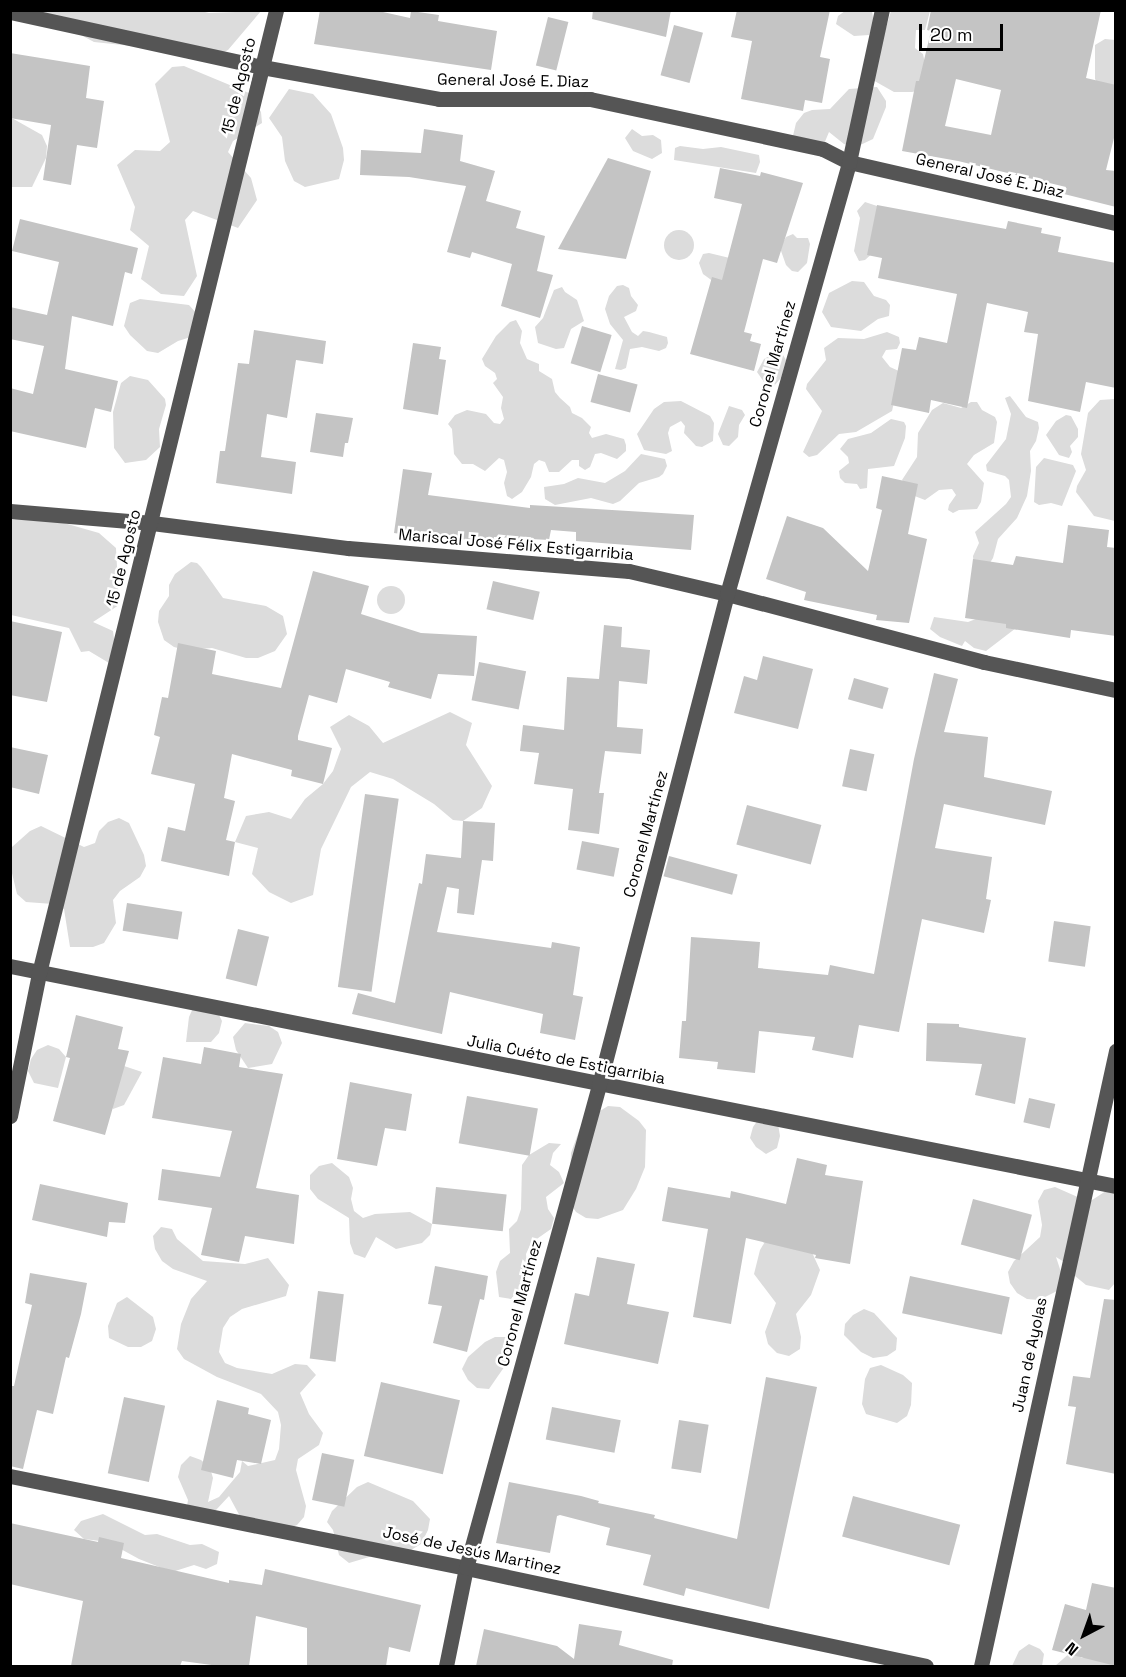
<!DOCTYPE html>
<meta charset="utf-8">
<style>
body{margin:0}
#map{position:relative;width:1126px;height:1677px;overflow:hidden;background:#fff;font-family:"Space Grotesk",sans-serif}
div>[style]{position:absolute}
.green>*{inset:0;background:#dcdcdc}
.round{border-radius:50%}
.building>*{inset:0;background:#c4c4c4;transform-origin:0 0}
.minor>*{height:15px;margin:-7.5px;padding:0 7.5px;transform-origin:7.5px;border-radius:7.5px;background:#555}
span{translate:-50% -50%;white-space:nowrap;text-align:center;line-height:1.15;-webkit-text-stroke:5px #fff;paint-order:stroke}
.street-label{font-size:16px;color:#000}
.frame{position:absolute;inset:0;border:12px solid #000;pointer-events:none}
.north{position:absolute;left:1054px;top:1605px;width:60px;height:60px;-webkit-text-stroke:4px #fff;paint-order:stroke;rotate:221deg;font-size:16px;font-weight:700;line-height:24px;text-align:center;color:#000}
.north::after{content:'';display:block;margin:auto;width:21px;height:27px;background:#000;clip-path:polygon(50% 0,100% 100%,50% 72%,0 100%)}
.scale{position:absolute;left:919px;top:24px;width:84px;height:27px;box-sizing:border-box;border:3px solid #000;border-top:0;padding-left:8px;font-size:18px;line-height:21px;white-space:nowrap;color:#000;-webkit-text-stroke:4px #fff;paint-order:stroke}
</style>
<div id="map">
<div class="green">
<i style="clip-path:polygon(197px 10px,209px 13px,261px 11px,228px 50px,218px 55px,94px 42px,53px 20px,17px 11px)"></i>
<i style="clip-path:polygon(845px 11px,872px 11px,874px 24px,869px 35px,854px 36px,836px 24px,838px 16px)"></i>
<i style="clip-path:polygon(891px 11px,930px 11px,925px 30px,916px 30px,915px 48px,923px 54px,926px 69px,921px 90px,912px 92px,894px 92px,871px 79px)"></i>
<i style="clip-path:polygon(1105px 39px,1115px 40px,1115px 90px,1098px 84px,1095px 79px,1095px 45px)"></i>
<i style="clip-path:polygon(184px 66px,249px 93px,261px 112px,262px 123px,233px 141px,228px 152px,251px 178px,257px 200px,238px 228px,193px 211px,185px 220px,197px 276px,184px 296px,161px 294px,141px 279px,149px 246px,130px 230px,135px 207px,117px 165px,135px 150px,160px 151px,170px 142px,155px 84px,172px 67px)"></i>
<i style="clip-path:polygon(877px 87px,886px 101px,886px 107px,873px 139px,856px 147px,844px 144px,829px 132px,824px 144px,792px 140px,796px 123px,804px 113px,812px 110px,830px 109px,849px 89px)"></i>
<i style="clip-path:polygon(289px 89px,313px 94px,331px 114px,343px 148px,344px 160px,339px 179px,305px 187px,294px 181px,285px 161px,282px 137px,269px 118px)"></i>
<i style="clip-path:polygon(10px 117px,42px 135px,47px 146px,46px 158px,32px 187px,11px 187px)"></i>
<i style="clip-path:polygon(632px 129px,642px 136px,653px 135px,661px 140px,662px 153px,652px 159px,633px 151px,625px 138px)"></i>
<i style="clip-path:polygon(680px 146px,703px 149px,721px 147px,759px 155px,760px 162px,756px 173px,674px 160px,675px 148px)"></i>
<i style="clip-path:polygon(865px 202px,877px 206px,875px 251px,865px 260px,859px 261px,854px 251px,860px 218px,857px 211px)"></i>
<i class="round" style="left:664px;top:230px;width:30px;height:30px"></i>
<i style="clip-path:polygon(793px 234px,797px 238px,808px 238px,810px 244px,807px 263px,798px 272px,792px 271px,786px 265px,780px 248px,786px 237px)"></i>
<i style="clip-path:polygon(709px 253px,738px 260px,748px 276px,714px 282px,703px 274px,699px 263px,703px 254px)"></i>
<i style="clip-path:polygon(852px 281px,864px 282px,874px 296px,886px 300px,890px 305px,889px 316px,878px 319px,861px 331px,831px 327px,822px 312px,829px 293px)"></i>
<i style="clip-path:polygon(623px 285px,629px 288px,631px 296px,638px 305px,636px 311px,624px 317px,632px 332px,638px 336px,643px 331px,649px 332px,667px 337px,668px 343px,666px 348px,659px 351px,642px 347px,630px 349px,626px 368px,621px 370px,615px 369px,623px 340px,610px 324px,605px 309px,609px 296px,617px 286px)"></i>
<i style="clip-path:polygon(562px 287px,565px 292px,577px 300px,584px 321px,571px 329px,564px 348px,556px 349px,538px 343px,535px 327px,543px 318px,554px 290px)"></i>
<i style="clip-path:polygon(140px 299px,189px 305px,197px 314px,194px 336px,178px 341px,158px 353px,147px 351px,130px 335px,124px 326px,130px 303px)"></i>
<i style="clip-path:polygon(516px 320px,522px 331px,520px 343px,527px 359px,539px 364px,539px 371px,552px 379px,555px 392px,560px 398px,570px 407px,572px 413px,582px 418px,591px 427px,589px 433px,592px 438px,606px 434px,624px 439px,626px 445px,626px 451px,617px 459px,601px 453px,595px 454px,590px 467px,585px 470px,579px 466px,579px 460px,572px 460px,559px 472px,549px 472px,545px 462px,539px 460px,534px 464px,531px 477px,522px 492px,512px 499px,507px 496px,504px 483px,507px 472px,504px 460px,499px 458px,485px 471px,473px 464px,462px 464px,454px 454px,452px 429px,448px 424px,455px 415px,467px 410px,486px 414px,494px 423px,500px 424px,504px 419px,501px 408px,503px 397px,493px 383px,497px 379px,495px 373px,485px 366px,482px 359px,496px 336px,510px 322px)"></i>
<i style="clip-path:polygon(887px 332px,899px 337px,900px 343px,897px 349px,886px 350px,882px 357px,890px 367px,901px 372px,892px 411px,856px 432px,839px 434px,817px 455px,809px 457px,803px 452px,822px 411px,806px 389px,807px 384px,826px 360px,824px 348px,838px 338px,864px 339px)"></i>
<i style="clip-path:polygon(780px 350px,786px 360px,781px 378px,773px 387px,766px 385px,757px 372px,764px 359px)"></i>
<i style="clip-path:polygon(130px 376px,148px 380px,165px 399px,166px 405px,159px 429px,160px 447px,146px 460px,125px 463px,114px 448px,113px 412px,121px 383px)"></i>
<i style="clip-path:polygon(1010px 396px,1026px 417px,1038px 422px,1039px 428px,1036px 441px,1030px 451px,1031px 471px,1027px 496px,1017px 518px,998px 539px,993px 558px,986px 569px,974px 569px,973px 556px,979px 543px,975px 532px,1006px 504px,1011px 497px,1009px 480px,1005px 476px,987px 471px,986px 465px,1006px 439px,1011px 414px,1005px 398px)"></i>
<i style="clip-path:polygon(1115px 399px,1116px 399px,1115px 521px,1094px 516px,1076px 492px,1077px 486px,1086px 470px,1081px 454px,1088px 413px,1100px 400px)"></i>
<i style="clip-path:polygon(681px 401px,710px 416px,714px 423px,713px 441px,702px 447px,696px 446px,684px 433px,685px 426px,681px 421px,670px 427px,668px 433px,672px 451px,666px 454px,644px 450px,637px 434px,654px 409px,664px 402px)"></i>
<i style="clip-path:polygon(971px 402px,977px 402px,982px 410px,995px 417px,997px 422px,994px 443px,974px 455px,967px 464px,984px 483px,981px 502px,977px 509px,959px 510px,953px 513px,948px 510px,949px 505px,956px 495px,952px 489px,939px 490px,925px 500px,912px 495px,902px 480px,917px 457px,918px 433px,932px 410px,943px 403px,961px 408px)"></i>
<i style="clip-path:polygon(729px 406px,742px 410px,745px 415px,739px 425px,738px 437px,729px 446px,723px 445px,718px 434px)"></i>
<i style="clip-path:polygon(1066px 415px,1071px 416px,1078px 429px,1078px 437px,1070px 446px,1072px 452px,1069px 458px,1059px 455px,1046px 435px,1056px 421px)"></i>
<i style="clip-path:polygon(891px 419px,904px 422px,906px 426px,905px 438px,894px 466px,868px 469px,867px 488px,860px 489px,857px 484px,845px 483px,840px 478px,839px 471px,849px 463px,848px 457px,840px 449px,848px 439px,871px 433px)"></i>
<i style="clip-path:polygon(641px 454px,665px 459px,667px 466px,663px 474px,659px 477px,639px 483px,620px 501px,613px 504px,591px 498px,555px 505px,545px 499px,544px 487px,564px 484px,578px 478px,605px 483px,625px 471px)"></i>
<i style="clip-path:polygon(1044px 458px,1073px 465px,1076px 471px,1062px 506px,1051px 503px,1039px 505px,1034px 502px,1036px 467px)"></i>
<i style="clip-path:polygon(43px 517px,99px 533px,116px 548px,119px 605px,93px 622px,113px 631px,116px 653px,109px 663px,89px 651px,81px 652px,69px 628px,11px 615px,11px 520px)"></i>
<i style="clip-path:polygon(191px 562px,197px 563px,201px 567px,223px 598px,266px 606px,283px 616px,287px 634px,275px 651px,258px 658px,246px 658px,212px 648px,186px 650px,174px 647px,164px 640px,158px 622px,159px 611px,169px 596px,169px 585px,175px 574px)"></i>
<i class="round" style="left:377px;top:586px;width:28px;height:28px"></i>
<i style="clip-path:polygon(989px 614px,1016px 628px,986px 651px,974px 648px,965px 641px,962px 646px,940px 637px,930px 629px,934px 617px,968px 622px)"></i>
<i style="clip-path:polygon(450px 712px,472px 723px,466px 745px,492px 786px,482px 808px,463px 821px,453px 820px,434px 804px,393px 779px,370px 772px,351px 787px,321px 849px,313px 895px,291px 903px,269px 892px,252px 874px,258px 848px,235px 842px,246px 816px,269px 812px,291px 819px,305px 799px,323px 784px,333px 771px,341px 749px,330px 727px,349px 715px,369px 726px,383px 743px)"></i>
<i style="clip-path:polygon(119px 818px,129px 823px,144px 855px,146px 866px,140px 877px,120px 891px,113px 900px,116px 923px,104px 943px,93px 947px,70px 947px,64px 909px,53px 904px,26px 902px,17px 894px,11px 869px,12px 847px,30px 831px,41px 826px,84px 847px,95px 843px,99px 831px,108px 822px)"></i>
<i style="clip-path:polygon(194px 1006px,217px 1011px,222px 1021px,219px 1033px,211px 1042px,186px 1042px,189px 1017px)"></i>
<i style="clip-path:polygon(245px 1023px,269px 1026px,278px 1032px,282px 1043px,272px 1064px,248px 1068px,236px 1050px,233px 1037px)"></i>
<i style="clip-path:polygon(48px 1045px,59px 1049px,66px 1057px,58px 1088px,34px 1083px,28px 1071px,31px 1059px,37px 1050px)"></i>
<i style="clip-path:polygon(109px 1061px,142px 1072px,124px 1105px,113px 1109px,110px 1105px)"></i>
<i style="clip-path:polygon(608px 1106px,620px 1107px,639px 1121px,646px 1130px,645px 1167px,636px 1189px,623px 1210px,598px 1219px,586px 1218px,576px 1212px,569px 1202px,571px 1153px,580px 1128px,587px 1119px)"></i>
<i style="clip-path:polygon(760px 1117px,778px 1124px,780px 1136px,777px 1148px,766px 1154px,756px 1147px,750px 1138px,753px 1127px)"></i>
<i style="clip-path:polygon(549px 1143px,561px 1144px,553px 1153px,550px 1165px,559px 1172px,564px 1183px,546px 1197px,548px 1209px,554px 1218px,551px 1229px,531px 1243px,526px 1254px,528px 1278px,511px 1299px,499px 1297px,496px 1272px,500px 1261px,510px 1253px,509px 1229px,517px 1221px,521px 1209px,522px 1165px,529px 1155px)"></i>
<i style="clip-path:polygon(332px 1163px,349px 1177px,353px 1188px,351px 1199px,354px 1211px,363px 1218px,375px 1214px,410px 1212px,432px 1224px,430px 1235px,422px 1243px,396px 1249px,376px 1237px,365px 1258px,354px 1254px,350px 1243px,349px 1218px,318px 1199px,310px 1189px,310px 1175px,319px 1166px)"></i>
<i style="clip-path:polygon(1055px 1187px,1089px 1202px,1109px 1189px,1115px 1191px,1115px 1283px,1109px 1290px,1086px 1285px,1075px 1276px,1069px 1265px,1056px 1257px,1063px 1278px,1061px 1289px,1039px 1300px,1027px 1299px,1017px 1293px,1010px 1283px,1008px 1272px,1014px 1261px,1040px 1237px,1042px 1225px,1038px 1201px,1044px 1190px)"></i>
<i style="clip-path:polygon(161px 1227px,172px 1229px,177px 1239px,203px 1261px,245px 1264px,268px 1258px,289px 1285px,286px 1296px,242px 1309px,230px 1317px,223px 1328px,219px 1352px,225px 1363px,237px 1368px,272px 1374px,295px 1364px,307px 1365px,316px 1375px,300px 1393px,309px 1414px,323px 1433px,319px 1445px,298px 1459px,296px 1470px,306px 1506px,304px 1517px,297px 1525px,274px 1534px,242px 1520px,229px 1496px,216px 1510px,195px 1520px,186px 1512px,188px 1500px,178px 1477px,181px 1465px,190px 1456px,201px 1460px,210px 1468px,213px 1478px,208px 1502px,219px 1497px,240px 1472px,242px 1461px,248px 1466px,275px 1460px,279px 1449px,281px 1425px,278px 1412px,261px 1394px,217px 1377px,184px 1359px,177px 1349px,181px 1324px,191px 1299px,207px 1281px,173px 1269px,162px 1261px,155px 1249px,153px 1236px)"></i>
<i style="clip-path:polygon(766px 1240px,810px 1248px,820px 1270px,811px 1295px,796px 1314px,801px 1337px,800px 1349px,789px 1356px,777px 1353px,768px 1344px,765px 1332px,776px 1303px,754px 1274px,760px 1250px)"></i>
<i style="clip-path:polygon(127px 1297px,153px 1317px,156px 1329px,152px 1341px,141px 1347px,128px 1347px,109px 1338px,108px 1326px,117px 1303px)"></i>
<i style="clip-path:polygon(864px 1309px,874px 1313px,897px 1338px,896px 1350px,887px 1356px,873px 1358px,861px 1352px,844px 1335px,845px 1324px,853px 1315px)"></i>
<i style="clip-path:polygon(495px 1337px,507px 1337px,512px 1347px,509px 1360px,489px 1389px,477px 1388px,468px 1380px,462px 1369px,468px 1357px,485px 1342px)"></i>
<i style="clip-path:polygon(881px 1365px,903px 1375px,912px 1383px,911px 1405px,907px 1416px,897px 1423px,866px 1414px,862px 1404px,865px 1379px,870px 1368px)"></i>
<i style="clip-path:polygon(368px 1482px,413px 1501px,430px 1519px,428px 1530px,421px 1544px,411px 1550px,386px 1552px,349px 1563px,339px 1555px,333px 1530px,327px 1522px,332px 1511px,357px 1487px)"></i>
<i style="clip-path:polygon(103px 1514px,145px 1535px,157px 1534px,190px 1545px,202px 1544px,219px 1552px,217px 1564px,206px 1569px,194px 1565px,172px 1572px,139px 1559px,108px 1542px,84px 1539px,74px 1530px,81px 1521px)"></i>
<i style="clip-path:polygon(1029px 1644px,1040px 1649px,1044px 1654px,1042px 1666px,1012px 1666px,1019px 1651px)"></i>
<i style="clip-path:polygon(1071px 1652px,1082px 1658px,1088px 1656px,1116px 1665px,1115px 1666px,1055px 1666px)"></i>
</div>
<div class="building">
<i style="clip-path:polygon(320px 10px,374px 10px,410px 18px,411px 11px,439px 15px,438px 21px,497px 31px,491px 70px,314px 44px)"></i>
<i style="clip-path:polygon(593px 10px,671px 10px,666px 37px,592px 19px)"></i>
<i style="clip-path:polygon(737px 10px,830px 10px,820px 57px,830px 59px,822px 103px,805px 100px,803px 111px,741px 99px,752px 41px,731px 37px)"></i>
<i style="clip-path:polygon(evenodd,931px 10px,1101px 10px,1086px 78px,1116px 85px,1116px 130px,1106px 170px,1116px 171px,1116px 207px,1064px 194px,1066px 187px,958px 161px,902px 151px,916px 81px,919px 81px,931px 31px,927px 30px,931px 10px,956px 79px,1001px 90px,991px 135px,945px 126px,956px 79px)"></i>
<i style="left:548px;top:17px;width:21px;height:50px;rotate:14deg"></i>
<i style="left:674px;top:25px;width:30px;height:52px;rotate:15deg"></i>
<i style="clip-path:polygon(10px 53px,90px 66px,86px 98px,104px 101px,97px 148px,77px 145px,71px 185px,43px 180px,51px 125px,10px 118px)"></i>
<i style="clip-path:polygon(424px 129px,463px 135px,460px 161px,495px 171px,486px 201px,521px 211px,516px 228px,545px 236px,537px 271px,553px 275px,540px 318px,501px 306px,512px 264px,472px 252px,470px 258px,447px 252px,466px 186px,409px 177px,360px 175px,361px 150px,421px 153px)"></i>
<i style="clip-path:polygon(608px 158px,651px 171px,626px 259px,558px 249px)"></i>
<i style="clip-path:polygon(720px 168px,760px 176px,761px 172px,803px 183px,777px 263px,763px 259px,744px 332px,752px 334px,750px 341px,761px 344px,754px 371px,690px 354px,712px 277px,722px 280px,742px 204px,714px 198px)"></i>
<i style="clip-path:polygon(877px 205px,1006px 229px,1008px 221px,1042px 228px,1041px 233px,1061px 237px,1058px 252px,1116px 263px,1116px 388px,1086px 382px,1080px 412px,1028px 401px,1038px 334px,1024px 332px,1028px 312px,987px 303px,967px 408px,931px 400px,929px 413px,891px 405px,902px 348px,916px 350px,919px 337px,947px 343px,957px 294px,878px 278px,882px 258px,867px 255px)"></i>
<i style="clip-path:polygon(20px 219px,138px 248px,132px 274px,125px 272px,113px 326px,72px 316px,65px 369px,118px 381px,111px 412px,95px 408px,86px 448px,10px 431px,10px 388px,33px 394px,44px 346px,10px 339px,10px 307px,47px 315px,59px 262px,12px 251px)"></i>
<i style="left:582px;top:326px;width:31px;height:39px;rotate:17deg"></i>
<i style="clip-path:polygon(254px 330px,326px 341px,323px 364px,296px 360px,287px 418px,267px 414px,261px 457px,296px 462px,292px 494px,216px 483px,220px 451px,225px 451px,238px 363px,249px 364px)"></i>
<i style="clip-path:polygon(413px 343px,441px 347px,439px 359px,446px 360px,438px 415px,403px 409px)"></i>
<i style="left:598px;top:374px;width:41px;height:29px;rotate:15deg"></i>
<i style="clip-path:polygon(316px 413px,353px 418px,348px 443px,345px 443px,343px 457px,310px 452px)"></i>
<i style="clip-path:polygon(403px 469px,432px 473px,428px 495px,530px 508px,530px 505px,694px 515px,691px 550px,576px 541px,576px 532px,551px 530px,549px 540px,494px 537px,493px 543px,423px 534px,423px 537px,394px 533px)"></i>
<i style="clip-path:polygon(882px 476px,918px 484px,908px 534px,927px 539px,909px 623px,876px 620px,877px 615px,804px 600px,806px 592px,766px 579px,787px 516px,823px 528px,868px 571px,882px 510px,876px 508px)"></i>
<i style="clip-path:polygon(1068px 525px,1109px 530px,1107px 547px,1116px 548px,1116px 636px,1071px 630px,1070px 638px,1006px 628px,1006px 624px,965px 618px,973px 559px,1013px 565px,1016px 556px,1063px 563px)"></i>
<i style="clip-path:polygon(313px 571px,369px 586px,361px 614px,421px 633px,477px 636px,474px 676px,438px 674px,431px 699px,388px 687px,390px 682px,346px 669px,337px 703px,309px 695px,298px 736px,298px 740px,332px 748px,323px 784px,291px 776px,292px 770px,232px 754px,224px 798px,235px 801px,226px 840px,235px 842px,229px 876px,161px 861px,168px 827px,185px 831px,195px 784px,151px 774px,160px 737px,154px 735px,162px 697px,168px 698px,178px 643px,216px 651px,212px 674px,281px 688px)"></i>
<i style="left:493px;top:581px;width:48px;height:29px;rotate:13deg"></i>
<i style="clip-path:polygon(10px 621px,62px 632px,47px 702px,10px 695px)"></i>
<i style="clip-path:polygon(604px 625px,622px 627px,621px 647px,650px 650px,647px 684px,619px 681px,617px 727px,643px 729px,641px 754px,605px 751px,599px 793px,604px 793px,599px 834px,568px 830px,573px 789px,534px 784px,539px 753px,520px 751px,523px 725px,564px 730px,567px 677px,599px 679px)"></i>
<i style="clip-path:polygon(763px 656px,813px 669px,798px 729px,734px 713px,744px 676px,757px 680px)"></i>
<i style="left:479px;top:662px;width:48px;height:39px;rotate:11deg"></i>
<i style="clip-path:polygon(934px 673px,958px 679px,944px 732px,988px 737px,984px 777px,1052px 791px,1045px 825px,944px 804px,935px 848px,992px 857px,986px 899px,991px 900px,984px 933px,922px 919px,899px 1032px,859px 1025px,853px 1058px,812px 1050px,815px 1037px,759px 1031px,755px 1073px,717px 1069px,718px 1062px,679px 1058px,682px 1021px,686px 1021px,691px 937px,760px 942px,758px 968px,828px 975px,830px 965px,874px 974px,914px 759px)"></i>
<i style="left:854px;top:678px;width:36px;height:22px;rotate:16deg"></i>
<i style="clip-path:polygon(10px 747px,48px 755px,39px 794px,10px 787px)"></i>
<i style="left:850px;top:749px;width:25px;height:38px;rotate:12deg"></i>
<i style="left:365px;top:794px;width:34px;height:195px;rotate:8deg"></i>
<i style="left:747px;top:805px;width:77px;height:41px;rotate:15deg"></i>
<i style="clip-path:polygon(463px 821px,495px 823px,493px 861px,482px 860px,474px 915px,457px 913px,459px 889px,447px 887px,437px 932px,551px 948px,552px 942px,580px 947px,573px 995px,583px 997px,575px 1040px,540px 1033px,543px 1014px,450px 992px,442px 1034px,352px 1014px,358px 993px,395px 1003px,419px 883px,422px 884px,426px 854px,461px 858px)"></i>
<i style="left:582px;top:841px;width:38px;height:29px;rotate:11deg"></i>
<i style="left:669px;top:856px;width:71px;height:21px;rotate:15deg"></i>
<i style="left:127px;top:903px;width:56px;height:28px;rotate:9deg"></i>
<i style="left:1054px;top:921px;width:37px;height:41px;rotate:8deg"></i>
<i style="left:238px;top:929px;width:32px;height:51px;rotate:14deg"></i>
<i style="clip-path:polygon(76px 1015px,123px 1027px,118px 1049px,129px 1051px,105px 1135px,53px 1121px,70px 1058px,66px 1057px)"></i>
<i style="clip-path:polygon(927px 1023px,959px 1024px,959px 1027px,1026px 1038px,1015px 1104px,975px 1095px,982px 1064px,926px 1061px)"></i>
<i style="clip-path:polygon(204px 1047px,241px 1054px,239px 1067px,283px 1074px,256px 1188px,299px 1195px,294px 1244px,245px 1236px,239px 1262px,201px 1255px,212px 1208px,158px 1200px,162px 1169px,220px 1177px,232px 1131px,152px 1118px,163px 1057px,201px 1064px)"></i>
<i style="clip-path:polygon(350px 1082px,412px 1094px,406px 1131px,385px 1128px,377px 1166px,337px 1159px)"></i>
<i style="left:467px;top:1096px;width:72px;height:48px;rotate:10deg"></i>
<i style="left:1029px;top:1098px;width:27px;height:25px;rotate:13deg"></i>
<i style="clip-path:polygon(797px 1158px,827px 1165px,825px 1175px,863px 1181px,850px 1264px,815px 1258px,816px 1255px,746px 1238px,731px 1324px,693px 1317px,708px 1229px,662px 1221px,668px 1187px,730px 1198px,731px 1191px,786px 1204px)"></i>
<i style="clip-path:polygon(40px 1184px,128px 1203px,125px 1223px,109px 1222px,107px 1237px,32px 1220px)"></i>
<i style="left:436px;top:1187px;width:71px;height:37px;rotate:6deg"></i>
<i style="left:973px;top:1199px;width:61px;height:47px;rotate:15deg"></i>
<i style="clip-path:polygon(597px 1257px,635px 1264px,627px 1304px,669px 1312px,658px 1364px,564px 1344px,575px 1293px,589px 1296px)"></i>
<i style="clip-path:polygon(435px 1266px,488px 1276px,484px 1300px,480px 1299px,467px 1352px,433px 1343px,442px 1306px,428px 1304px)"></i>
<i style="clip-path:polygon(30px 1273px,87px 1283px,81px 1314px,69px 1358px,66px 1357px,53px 1414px,37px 1410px,23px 1469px,10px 1466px,10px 1386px,14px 1386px,32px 1305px,25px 1303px)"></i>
<i style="left:910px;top:1276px;width:102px;height:38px;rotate:12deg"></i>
<i style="left:318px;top:1291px;width:26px;height:68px;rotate:7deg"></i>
<i style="clip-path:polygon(1104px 1299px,1116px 1300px,1116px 1474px,1066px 1464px,1076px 1407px,1068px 1406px,1073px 1376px,1090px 1378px)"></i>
<i style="clip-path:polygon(766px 1377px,817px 1387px,769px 1609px,686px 1588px,684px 1596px,643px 1585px,651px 1555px,606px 1545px,610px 1528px,560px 1515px,557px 1516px,550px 1553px,496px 1543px,509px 1482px,581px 1496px,599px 1501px,598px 1503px,655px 1515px,654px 1518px,737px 1539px)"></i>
<i style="left:381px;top:1382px;width:81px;height:76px;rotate:13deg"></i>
<i style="left:124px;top:1397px;width:42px;height:78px;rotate:12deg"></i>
<i style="clip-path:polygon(217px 1400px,249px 1408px,248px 1414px,271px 1420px,261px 1464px,237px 1460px,233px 1478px,201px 1470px)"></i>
<i style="left:552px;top:1407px;width:70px;height:33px;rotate:11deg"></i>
<i style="left:679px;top:1420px;width:30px;height:49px;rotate:9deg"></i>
<i style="left:322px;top:1453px;width:33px;height:48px;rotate:12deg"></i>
<i style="left:853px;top:1496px;width:111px;height:42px;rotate:15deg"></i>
<i style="clip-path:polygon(10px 1523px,98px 1542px,99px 1537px,124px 1543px,121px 1558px,229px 1583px,229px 1580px,262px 1585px,265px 1569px,421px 1605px,410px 1652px,389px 1647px,386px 1666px,307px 1666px,307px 1628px,256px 1616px,249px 1666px,219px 1666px,182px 1661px,180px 1666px,71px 1666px,83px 1601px,10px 1584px)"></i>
<i style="clip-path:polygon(1092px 1583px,1116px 1588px,1116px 1666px,1052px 1650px,1065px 1604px,1086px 1610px)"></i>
<i style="clip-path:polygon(579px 1624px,622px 1631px,619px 1645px,673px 1660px,672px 1666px,476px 1666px,484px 1629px,557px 1646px,574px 1659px)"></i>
</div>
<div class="minor">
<i style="left:10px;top:12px;width:258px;rotate:12.3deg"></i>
<i style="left:262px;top:67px;width:180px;rotate:10.2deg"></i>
<i style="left:439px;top:99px;width:151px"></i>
<i style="left:590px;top:99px;width:238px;rotate:12.1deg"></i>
<i style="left:823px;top:149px;width:29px;rotate:27deg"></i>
<i style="left:849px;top:162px;width:274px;rotate:12.9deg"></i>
<i style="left:10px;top:511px;width:143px;rotate:4.8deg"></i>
<i style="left:152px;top:523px;width:198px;rotate:7.3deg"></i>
<i style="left:348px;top:548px;width:282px;rotate:4.7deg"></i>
<i style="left:629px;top:571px;width:101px;rotate:13.2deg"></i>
<i style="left:727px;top:594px;width:266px;rotate:14.8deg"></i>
<i style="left:984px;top:662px;width:135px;rotate:12deg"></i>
<i style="left:10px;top:966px;width:1128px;rotate:11.25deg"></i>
<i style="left:10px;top:1116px;width:146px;rotate:-78.5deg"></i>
<i style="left:39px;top:973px;width:992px;rotate:-76.17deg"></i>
<i style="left:10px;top:1476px;width:465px;rotate:11.4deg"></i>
<i style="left:466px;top:1568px;width:470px;rotate:12deg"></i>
<i style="left:446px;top:1666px;width:100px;rotate:-78.5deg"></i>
<i style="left:466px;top:1568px;width:501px;rotate:-74.6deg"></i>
<i style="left:599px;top:1085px;width:507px;rotate:-75.39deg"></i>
<i style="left:727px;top:594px;width:449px;rotate:-74.2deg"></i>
<i style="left:849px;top:162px;width:156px;rotate:-77.8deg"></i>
<i style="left:981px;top:1666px;width:630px;rotate:-77.62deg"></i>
</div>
<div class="street-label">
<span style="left:513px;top:81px;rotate:1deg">General José E. Diaz</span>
<span style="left:239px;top:86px;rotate:-76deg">15 de Agosto</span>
<span style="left:990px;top:176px;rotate:13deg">General José E. Diaz</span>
<span style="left:773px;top:364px;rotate:-74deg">Coronel Martínez</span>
<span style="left:516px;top:545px;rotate:5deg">Mariscal José Félix Estigarribia</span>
<span style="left:124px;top:558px;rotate:-76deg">15 de Agosto</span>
<span style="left:646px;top:834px;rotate:-75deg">Coronel Martínez</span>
<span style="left:566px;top:1060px;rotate:11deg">Julia Cuéto de Estigarribia</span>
<span style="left:520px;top:1303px;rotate:-75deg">Coronel Martínez</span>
<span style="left:1030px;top:1355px;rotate:-78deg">Juan de Ayolas</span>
<span style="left:472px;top:1551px;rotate:12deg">José de Jesús Martinez</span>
</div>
<div class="frame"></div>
<div class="north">N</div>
<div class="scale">20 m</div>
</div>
